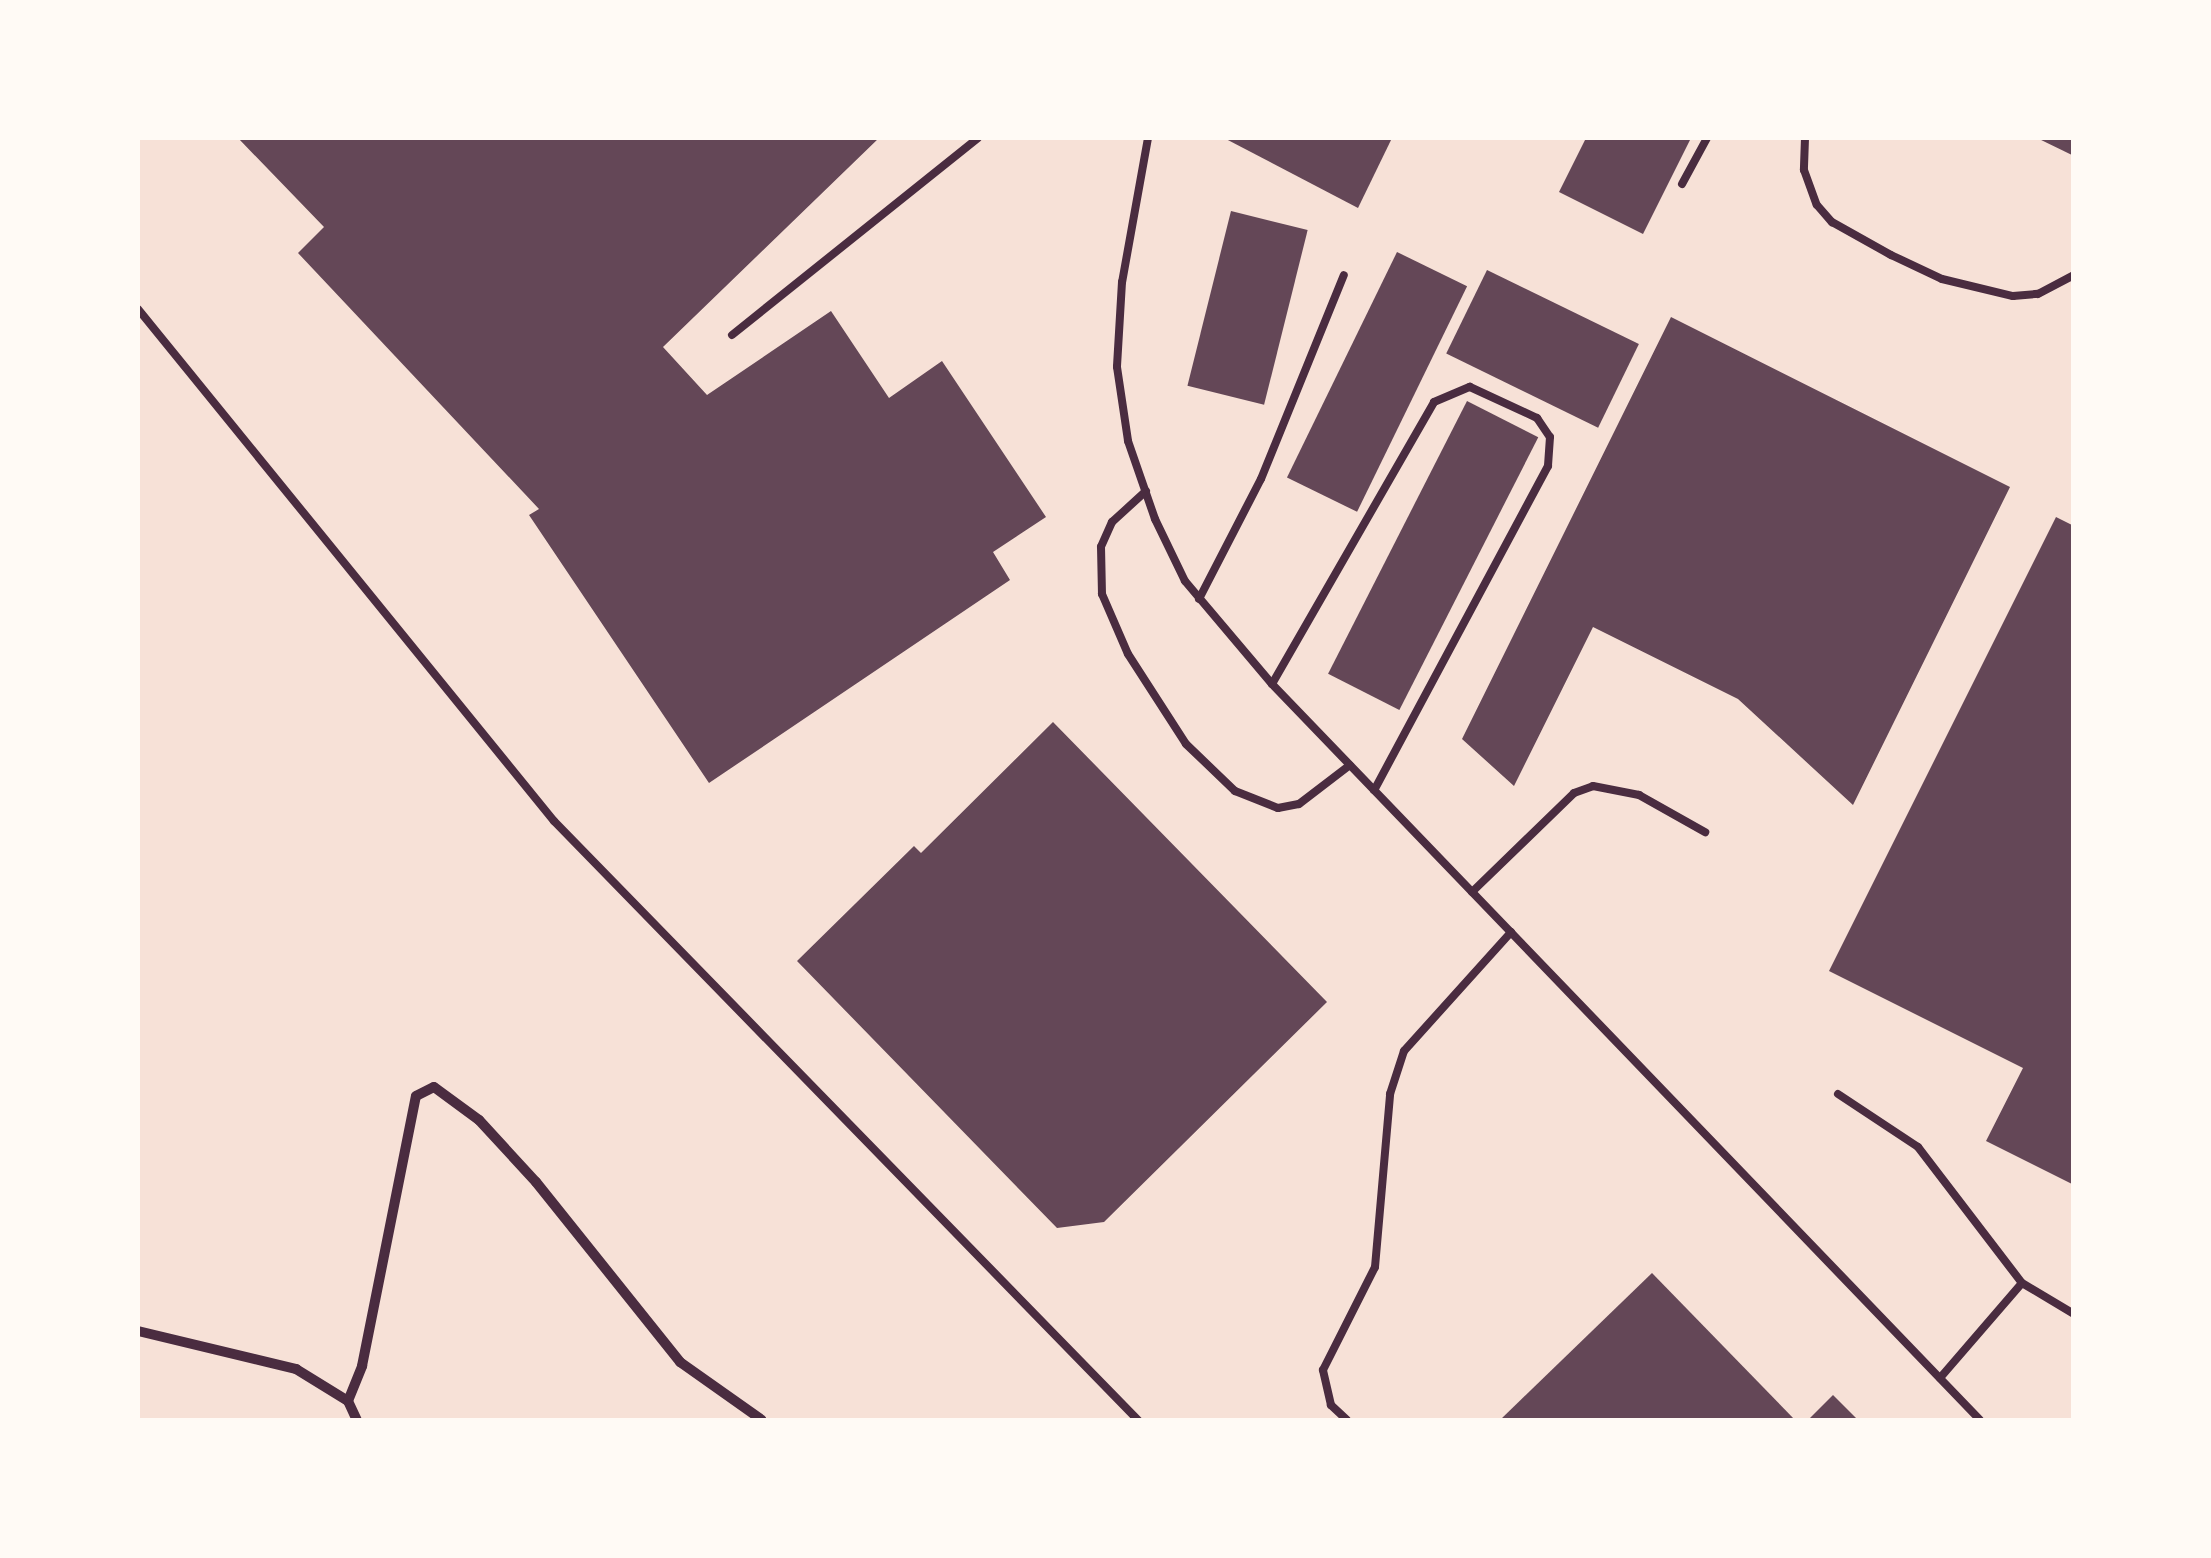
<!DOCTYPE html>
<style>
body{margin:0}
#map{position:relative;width:2211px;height:1558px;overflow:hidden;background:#f7e1d7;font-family:"Nunito Sans",sans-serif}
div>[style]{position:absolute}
.building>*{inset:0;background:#644757;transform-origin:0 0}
.service>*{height:8px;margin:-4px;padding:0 4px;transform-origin:4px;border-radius:4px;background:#4a2c40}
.minor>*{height:10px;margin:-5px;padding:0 5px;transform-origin:5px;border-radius:5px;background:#4a2c40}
span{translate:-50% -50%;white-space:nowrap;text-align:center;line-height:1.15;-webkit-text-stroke:8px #fffaf5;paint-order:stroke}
.frame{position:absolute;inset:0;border:140px solid #fffaf5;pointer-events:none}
</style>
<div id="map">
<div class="building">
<i style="clip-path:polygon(238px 138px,879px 138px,663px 347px,707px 395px,831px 311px,889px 398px,942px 361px,1046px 517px,993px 552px,1010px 580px,709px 783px,529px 515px,539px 509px,298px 253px,324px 227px)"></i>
<i style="clip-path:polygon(1224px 138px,1392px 138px,1358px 208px)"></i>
<i style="clip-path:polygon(1586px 138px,1691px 138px,1643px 234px,1559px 192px)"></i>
<i style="clip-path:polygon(2037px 138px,2074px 138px,2074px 156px)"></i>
<i style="left:1231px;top:211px;width:79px;height:180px;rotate:14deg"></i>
<i style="left:1397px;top:252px;width:78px;height:251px;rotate:26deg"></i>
<i style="left:1487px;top:270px;width:169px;height:93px;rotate:26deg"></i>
<i style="clip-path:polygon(1671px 317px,2010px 487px,1853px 805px,1738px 699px,1593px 627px,1514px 786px,1462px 739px)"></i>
<i style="left:1467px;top:401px;width:80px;height:306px;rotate:27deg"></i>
<i style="clip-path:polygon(2056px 517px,2074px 526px,2074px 1185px,1986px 1141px,2023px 1068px,1829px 971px)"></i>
<i style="clip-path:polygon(1053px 722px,1327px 1002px,1104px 1222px,1057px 1228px,797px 961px,914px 846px,921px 853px)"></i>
<i style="clip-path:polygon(1652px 1273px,1795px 1420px,1500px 1420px)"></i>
<i style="clip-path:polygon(1833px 1395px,1858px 1420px,1808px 1420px)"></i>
</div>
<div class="service">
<i style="left:1148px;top:138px;width:146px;rotate:100.2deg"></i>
<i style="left:1122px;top:282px;width:85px;rotate:93.4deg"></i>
<i style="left:1117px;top:367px;width:75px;rotate:81.5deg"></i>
<i style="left:1128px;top:441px;width:83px;rotate:70.9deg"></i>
<i style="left:1155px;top:519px;width:69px;rotate:64.2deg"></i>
<i style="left:1185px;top:581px;width:135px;rotate:49.8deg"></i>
<i style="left:1272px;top:684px;width:1021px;rotate:46.11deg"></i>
<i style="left:1805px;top:138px;width:32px;rotate:92deg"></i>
<i style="left:1804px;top:170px;width:37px;rotate:70deg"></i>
<i style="left:1817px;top:205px;width:23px;rotate:49deg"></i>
<i style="left:1832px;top:222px;width:68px;rotate:29.2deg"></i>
<i style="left:1891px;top:255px;width:56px;rotate:25.2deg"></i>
<i style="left:1942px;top:279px;width:73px;rotate:13.5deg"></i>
<i style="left:2013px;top:296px;width:25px;rotate:-5deg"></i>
<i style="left:2038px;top:294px;width:41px;rotate:-27.8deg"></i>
<i style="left:1682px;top:184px;width:52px;rotate:-61.5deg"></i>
<i style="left:138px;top:309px;width:660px;rotate:50.91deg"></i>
<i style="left:554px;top:821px;width:837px;rotate:45.73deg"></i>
<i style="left:732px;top:335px;width:315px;rotate:-38.7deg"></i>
<i style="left:1146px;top:491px;width:46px;rotate:137.6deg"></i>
<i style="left:1112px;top:522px;width:27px;rotate:114deg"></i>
<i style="left:1101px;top:547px;width:47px;rotate:88.8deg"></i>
<i style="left:1102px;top:594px;width:65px;rotate:66.6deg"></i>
<i style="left:1128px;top:654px;width:107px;rotate:57.2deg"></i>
<i style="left:1186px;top:744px;width:68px;rotate:43.8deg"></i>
<i style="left:1235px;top:791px;width:46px;rotate:21.6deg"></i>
<i style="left:1278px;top:808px;width:21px;rotate:-11deg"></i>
<i style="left:1299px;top:804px;width:64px;rotate:-37.4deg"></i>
<i style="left:1199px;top:599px;width:135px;rotate:-62.7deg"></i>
<i style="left:1261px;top:479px;width:220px;rotate:-67.9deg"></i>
<i style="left:1272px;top:684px;width:325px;rotate:-60.1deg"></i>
<i style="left:1434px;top:402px;width:39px;rotate:-23deg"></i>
<i style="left:1470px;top:387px;width:74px;rotate:24.8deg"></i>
<i style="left:1537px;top:418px;width:23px;rotate:56deg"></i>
<i style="left:1550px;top:437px;width:29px;rotate:94deg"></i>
<i style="left:1548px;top:466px;width:368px;rotate:118.2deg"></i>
<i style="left:1472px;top:892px;width:142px;rotate:-44.1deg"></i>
<i style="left:1574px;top:793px;width:20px;rotate:-20deg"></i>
<i style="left:1593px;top:786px;width:47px;rotate:11.1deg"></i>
<i style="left:1639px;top:795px;width:76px;rotate:29.3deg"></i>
<i style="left:1838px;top:1094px;width:96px;rotate:33.5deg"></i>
<i style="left:1918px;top:1147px;width:171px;rotate:52.6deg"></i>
<i style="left:2022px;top:1283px;width:61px;rotate:30.8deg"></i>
<i style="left:1940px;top:1378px;width:125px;rotate:-49.2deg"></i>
<i style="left:1347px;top:1420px;width:22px;rotate:-137deg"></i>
<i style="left:1331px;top:1405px;width:36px;rotate:-103deg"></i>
<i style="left:1323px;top:1370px;width:115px;rotate:-63.2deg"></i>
<i style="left:1375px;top:1267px;width:174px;rotate:-85deg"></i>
<i style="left:1390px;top:1094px;width:45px;rotate:-72deg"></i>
<i style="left:1404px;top:1051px;width:160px;rotate:-48deg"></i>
</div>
<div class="minor">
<i style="left:138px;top:1331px;width:163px;rotate:13.5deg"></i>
<i style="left:296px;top:1369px;width:61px;rotate:31.6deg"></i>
<i style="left:348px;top:1401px;width:21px;rotate:65deg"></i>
<i style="left:348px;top:1401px;width:38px;rotate:-68deg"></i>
<i style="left:362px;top:1366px;width:275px;rotate:-78.7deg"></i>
<i style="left:416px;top:1096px;width:20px;rotate:-27deg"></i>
<i style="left:434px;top:1087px;width:56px;rotate:36.3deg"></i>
<i style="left:479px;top:1120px;width:84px;rotate:47.4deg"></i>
<i style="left:536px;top:1182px;width:231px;rotate:51.3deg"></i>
<i style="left:680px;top:1362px;width:100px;rotate:35.3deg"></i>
</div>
<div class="frame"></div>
</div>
